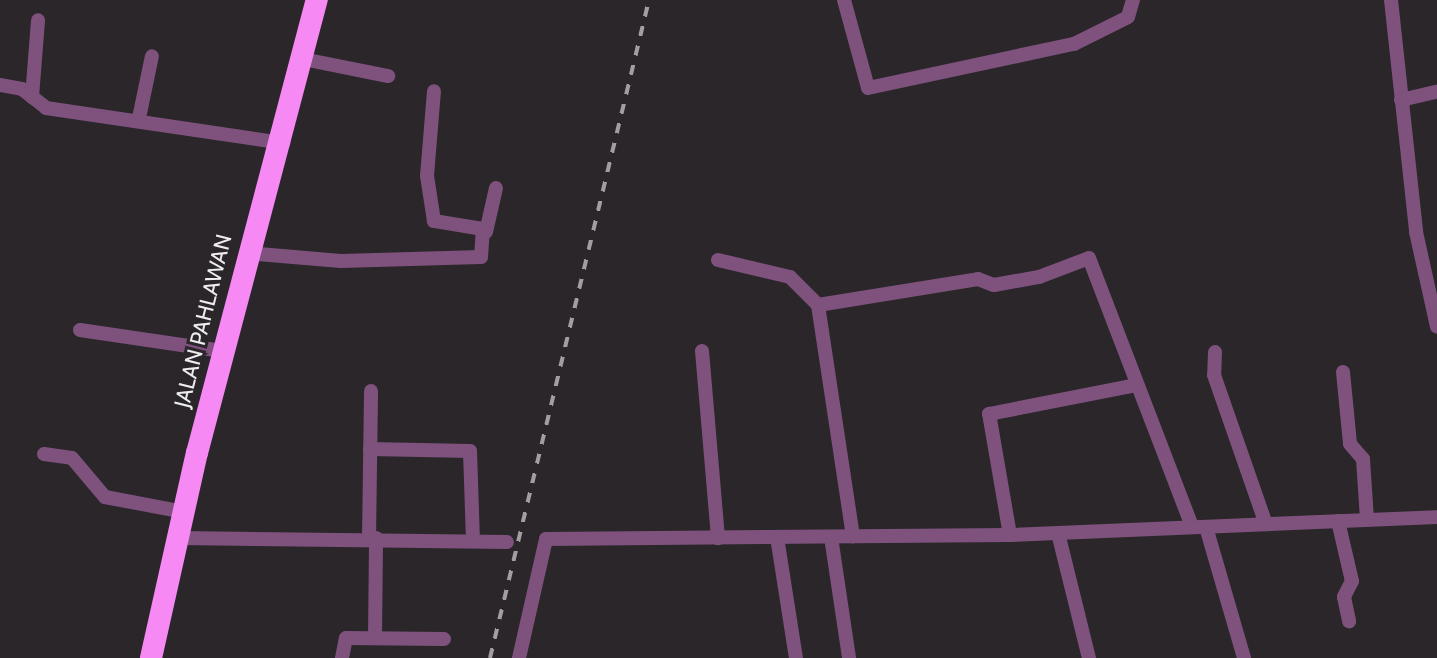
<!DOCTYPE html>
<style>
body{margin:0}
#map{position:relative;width:1437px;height:658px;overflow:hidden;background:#2a262a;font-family:Cabin,sans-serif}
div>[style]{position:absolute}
.minor>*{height:14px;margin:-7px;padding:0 7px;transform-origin:7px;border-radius:7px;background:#7e527d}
.highway>*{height:22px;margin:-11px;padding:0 11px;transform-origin:11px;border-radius:11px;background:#f789f4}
.rail>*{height:4px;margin-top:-2px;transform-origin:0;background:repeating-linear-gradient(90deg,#a29ea2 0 10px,transparent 0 20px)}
span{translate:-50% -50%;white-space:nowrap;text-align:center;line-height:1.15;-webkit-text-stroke:6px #2a262a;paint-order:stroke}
.street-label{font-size:22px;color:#efecef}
</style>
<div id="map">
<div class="minor">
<i style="left:844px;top:0;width:91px;rotate:74.7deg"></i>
<i style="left:868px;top:88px;width:211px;rotate:-12.1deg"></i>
<i style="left:1074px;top:44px;width:60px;rotate:-26.6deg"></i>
<i style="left:1128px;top:17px;width:18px;rotate:-74deg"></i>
<i style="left:1391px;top:0;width:233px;rotate:83.8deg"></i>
<i style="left:1416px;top:232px;width:97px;rotate:77.5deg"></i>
<i style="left:303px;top:59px;width:87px;rotate:11.3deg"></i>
<i style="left:0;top:85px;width:22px;rotate:10deg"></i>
<i style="left:22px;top:89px;width:31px;rotate:38deg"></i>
<i style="left:46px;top:108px;width:240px;rotate:8.4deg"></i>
<i style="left:32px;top:97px;width:77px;rotate:-85.5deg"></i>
<i style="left:1401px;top:100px;width:37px;rotate:-13deg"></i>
<i style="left:139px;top:118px;width:63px;rotate:-78.2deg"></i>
<i style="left:486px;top:232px;width:45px;rotate:-77.2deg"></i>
<i style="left:247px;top:253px;width:94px;rotate:4.9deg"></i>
<i style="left:341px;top:261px;width:140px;rotate:-1.6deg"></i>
<i style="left:481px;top:257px;width:28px;rotate:-86deg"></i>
<i style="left:483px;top:229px;width:50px;rotate:-170.7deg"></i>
<i style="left:434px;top:221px;width:46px;rotate:-98.8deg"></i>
<i style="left:427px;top:176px;width:85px;rotate:-85.3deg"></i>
<i style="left:718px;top:260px;width:74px;rotate:13.3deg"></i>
<i style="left:790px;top:277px;width:40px;rotate:45deg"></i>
<i style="left:818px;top:305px;width:162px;rotate:-9.2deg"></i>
<i style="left:978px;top:279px;width:17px;rotate:21deg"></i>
<i style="left:994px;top:285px;width:46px;rotate:-10.1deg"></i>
<i style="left:1039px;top:277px;width:53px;rotate:-20.8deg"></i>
<i style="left:1089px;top:258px;width:288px;rotate:69deg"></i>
<i style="left:818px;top:305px;width:234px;rotate:81.4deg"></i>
<i style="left:80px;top:330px;width:144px;rotate:8.4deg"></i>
<i style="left:702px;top:351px;width:188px;rotate:85.1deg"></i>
<i style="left:1215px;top:352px;width:23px;rotate:92deg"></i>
<i style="left:1214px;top:375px;width:158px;rotate:70.8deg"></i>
<i style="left:1343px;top:372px;width:72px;rotate:84.4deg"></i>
<i style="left:1350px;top:444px;width:20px;rotate:49deg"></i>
<i style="left:1363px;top:459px;width:61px;rotate:86.2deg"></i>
<i style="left:370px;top:449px;width:100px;rotate:1.1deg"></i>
<i style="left:470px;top:451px;width:90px;rotate:88.1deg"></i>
<i style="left:44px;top:454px;width:28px;rotate:8deg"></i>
<i style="left:72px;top:458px;width:51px;rotate:49.8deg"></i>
<i style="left:105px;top:497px;width:80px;rotate:10.8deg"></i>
<i style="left:1338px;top:521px;width:62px;rotate:76.9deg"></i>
<i style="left:1352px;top:581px;width:18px;rotate:117deg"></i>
<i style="left:1344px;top:597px;width:25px;rotate:78deg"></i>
<i style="left:1206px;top:527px;width:136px;rotate:73.8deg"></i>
<i style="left:1058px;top:533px;width:129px;rotate:76.1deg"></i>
<i style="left:1010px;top:535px;width:123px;rotate:-99.8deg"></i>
<i style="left:989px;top:414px;width:151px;rotate:-11.1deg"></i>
<i style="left:777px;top:537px;width:122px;rotate:81.1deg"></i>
<i style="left:831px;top:537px;width:122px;rotate:81.5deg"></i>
<i style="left:178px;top:538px;width:329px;rotate:0.7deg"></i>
<i style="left:369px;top:538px;width:147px;rotate:-89.2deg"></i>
<i style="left:375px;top:638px;width:100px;rotate:-89.4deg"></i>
<i style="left:342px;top:658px;width:20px;rotate:-79deg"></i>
<i style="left:346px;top:638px;width:98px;rotate:0.6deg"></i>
<i style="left:519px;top:658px;width:122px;rotate:-77.2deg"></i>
<i style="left:546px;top:539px;width:464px;rotate:-0.5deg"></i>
<i style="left:1010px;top:535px;width:427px;rotate:-2.4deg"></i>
</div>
<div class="highway">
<i style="left:151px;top:658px;width:210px;rotate:-77.4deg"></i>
<i style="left:197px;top:453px;width:469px;rotate:-75.2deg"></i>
</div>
<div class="rail">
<i style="left:490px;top:658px;width:677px;rotate:-76.42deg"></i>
</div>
<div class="street-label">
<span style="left:203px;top:321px;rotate:-76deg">JALAN PAHLAWAN</span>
</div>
</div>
